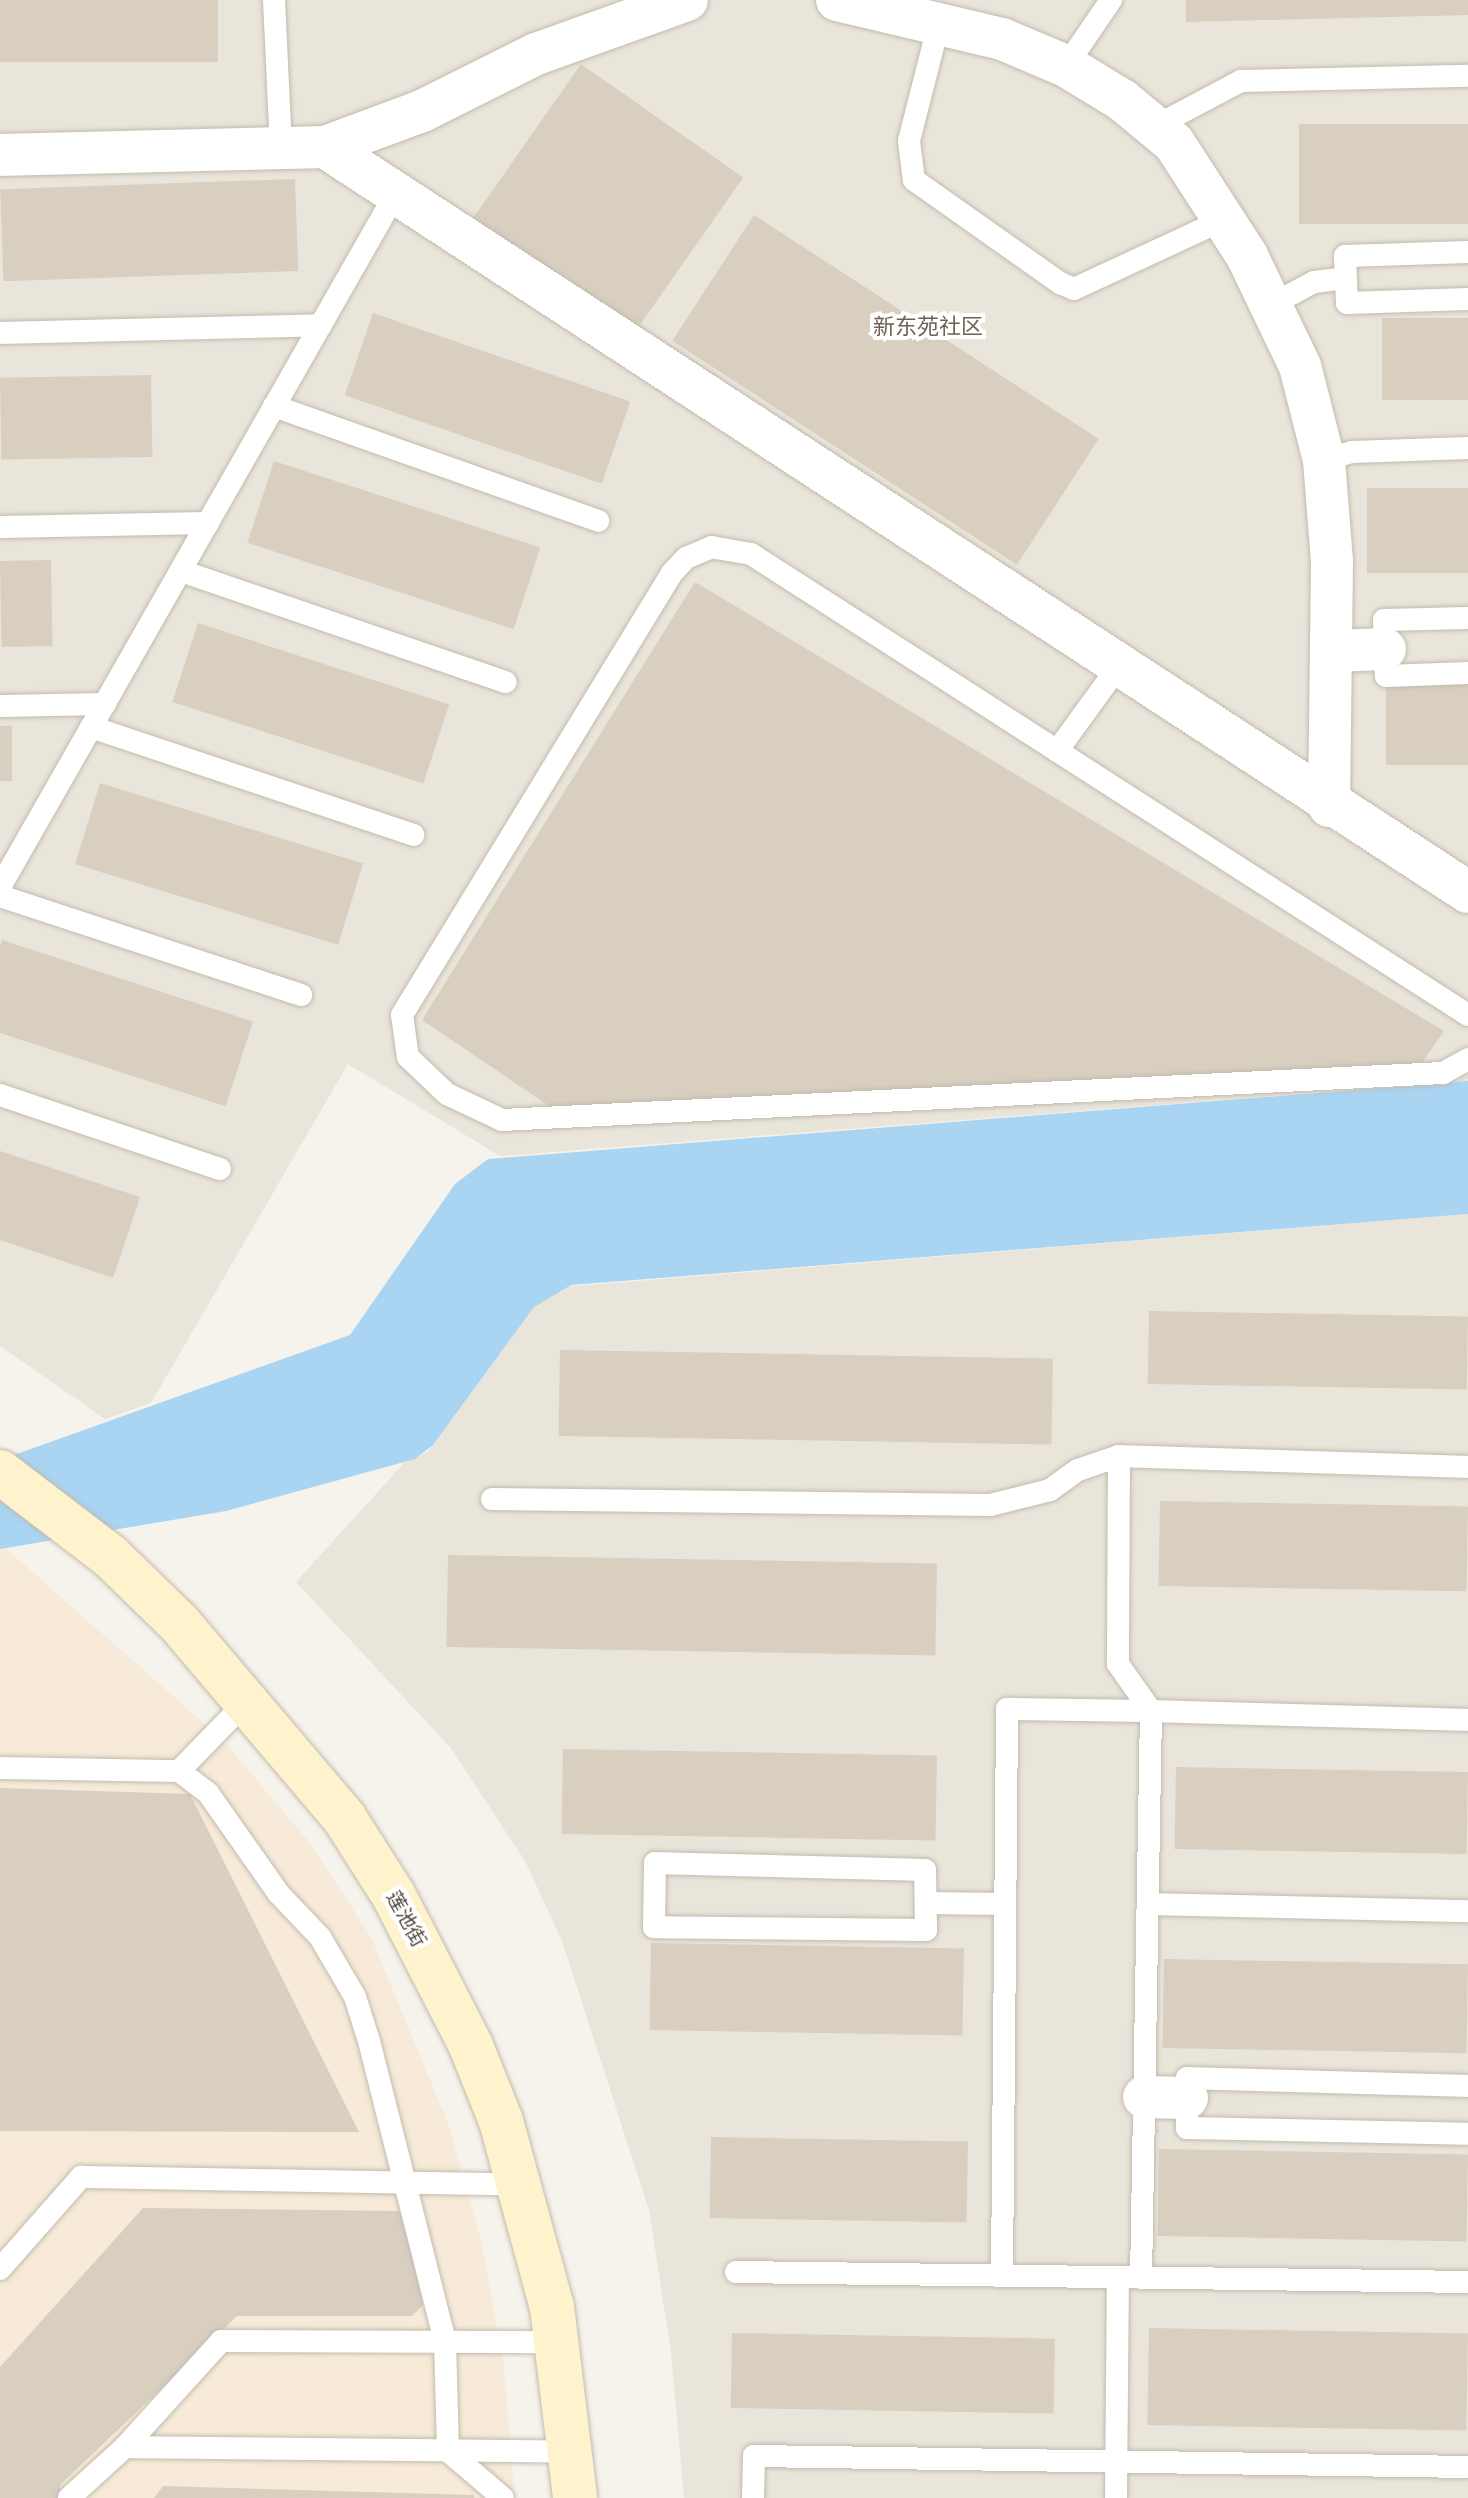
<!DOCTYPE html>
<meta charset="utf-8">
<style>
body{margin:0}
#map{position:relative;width:1468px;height:2498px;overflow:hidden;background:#f6f3ec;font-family:"DM Sans","Noto Sans SC",sans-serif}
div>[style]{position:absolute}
.residential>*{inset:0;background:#eae5da}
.commercial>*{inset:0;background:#f7ead8}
.water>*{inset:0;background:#a9d4f2}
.building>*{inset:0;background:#d8cfc1;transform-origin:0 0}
.roads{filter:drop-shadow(0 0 2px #c2bbae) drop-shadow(0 0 2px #c2bbae)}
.lane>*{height:22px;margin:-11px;padding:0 11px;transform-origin:11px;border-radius:11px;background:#fff}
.street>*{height:42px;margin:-21px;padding:0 21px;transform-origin:21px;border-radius:21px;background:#fff}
.secondary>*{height:44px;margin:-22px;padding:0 22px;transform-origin:22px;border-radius:22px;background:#fff3cd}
span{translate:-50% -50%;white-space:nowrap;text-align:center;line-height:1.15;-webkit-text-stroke:8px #fff;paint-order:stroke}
.street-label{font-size:20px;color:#4b4439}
.neighbourhood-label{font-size:22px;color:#6e6250}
</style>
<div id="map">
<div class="residential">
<i style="clip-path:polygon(0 0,1468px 0,1468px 1081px,500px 1156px,348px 1064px,151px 1403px,105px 1419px,0 1346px)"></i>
<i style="clip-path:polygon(1468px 1214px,1468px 2498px,684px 2498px,671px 2352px,649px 2210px,562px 1941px,525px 1861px,450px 1747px,296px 1582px,404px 1463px,428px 1452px,534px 1307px,563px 1287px)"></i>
</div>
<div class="commercial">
<i style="clip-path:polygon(5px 1548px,223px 1740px,309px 1842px,371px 1937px,449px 2126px,481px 2240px,503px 2359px,515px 2498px,0 2498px,0 1549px)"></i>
</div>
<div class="water">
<i style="clip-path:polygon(1468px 1081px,1468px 1214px,571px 1285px,534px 1307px,433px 1445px,415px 1459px,226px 1511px,0 1549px,0 1460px,350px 1335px,455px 1184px,488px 1159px)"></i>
</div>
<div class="building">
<i style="left:0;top:0;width:218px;height:62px"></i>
<i style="clip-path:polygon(1186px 0,1468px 0,1468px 15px,1186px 22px)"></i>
<i style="left:581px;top:64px;width:198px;height:188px;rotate:35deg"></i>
<i style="left:1468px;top:124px;width:100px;height:169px;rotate:90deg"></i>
<i style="left:295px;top:179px;width:92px;height:295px;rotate:88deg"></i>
<i style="left:754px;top:215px;width:411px;height:150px;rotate:33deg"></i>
<i style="left:373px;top:313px;width:272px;height:87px;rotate:19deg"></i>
<i style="left:1468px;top:318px;width:82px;height:86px;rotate:90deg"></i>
<i style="left:151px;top:375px;width:82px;height:151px;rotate:89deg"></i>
<i style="left:274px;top:461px;width:280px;height:86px;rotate:18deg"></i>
<i style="left:1468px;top:488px;width:85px;height:101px;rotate:90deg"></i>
<i style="left:51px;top:560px;width:86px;height:51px;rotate:89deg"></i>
<i style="clip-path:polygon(695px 582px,1444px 1031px,1417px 1070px,564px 1116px,422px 1020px)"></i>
<i style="left:198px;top:623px;width:264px;height:83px;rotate:18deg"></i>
<i style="left:1468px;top:684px;width:81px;height:82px;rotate:90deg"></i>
<i style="left:0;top:726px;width:12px;height:55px"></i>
<i style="left:100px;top:783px;width:275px;height:85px;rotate:17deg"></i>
<i style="left:2px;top:940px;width:264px;height:89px;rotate:18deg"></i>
<i style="clip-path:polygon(0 1151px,140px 1197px,113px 1278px,0 1240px)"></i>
<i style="left:1149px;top:1311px;width:319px;height:73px;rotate:1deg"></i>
<i style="left:560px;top:1350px;width:493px;height:86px;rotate:1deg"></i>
<i style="left:1160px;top:1501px;width:308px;height:85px;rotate:1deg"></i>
<i style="left:448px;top:1555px;width:489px;height:92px;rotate:1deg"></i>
<i style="left:563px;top:1749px;width:374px;height:85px;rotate:1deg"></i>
<i style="left:1176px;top:1767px;width:292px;height:82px;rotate:1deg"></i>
<i style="clip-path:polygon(0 1788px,190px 1794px,359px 2132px,0 2131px)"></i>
<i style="left:651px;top:1943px;width:313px;height:87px;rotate:1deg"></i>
<i style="left:1164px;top:1959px;width:304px;height:89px;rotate:1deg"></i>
<i style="left:711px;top:2137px;width:257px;height:81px;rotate:1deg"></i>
<i style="left:1159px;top:2149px;width:309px;height:87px;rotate:1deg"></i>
<i style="clip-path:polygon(143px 2208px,399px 2211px,406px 2222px,423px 2305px,412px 2316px,237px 2316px,60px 2485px,60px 2498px,0 2498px,0 2367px)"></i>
<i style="left:1149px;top:2328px;width:319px;height:97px;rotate:1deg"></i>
<i style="left:732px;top:2333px;width:323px;height:75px;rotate:1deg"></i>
<i style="clip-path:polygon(163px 2486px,474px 2495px,474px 2498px,154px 2498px)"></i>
</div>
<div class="roads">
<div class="lane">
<i style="left:274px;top:0;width:148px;rotate:87.3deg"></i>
<i style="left:939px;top:23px;width:122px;rotate:104.3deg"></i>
<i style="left:909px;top:141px;width:39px;rotate:83deg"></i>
<i style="left:914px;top:180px;width:179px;rotate:35.2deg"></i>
<i style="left:1060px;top:283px;width:15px;rotate:23deg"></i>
<i style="left:1074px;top:289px;width:166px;rotate:-24.9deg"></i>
<i style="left:1066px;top:66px;width:80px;rotate:-55.7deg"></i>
<i style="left:1154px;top:127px;width:98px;rotate:-27.9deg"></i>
<i style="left:1241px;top:81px;width:227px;rotate:-1.3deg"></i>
<i style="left:1468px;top:252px;width:123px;rotate:178.1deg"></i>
<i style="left:1345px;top:256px;width:47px;rotate:87.6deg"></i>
<i style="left:1347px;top:303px;width:121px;rotate:-1.9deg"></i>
<i style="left:1271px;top:305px;width:49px;rotate:-28.1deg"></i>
<i style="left:1314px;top:282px;width:32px;rotate:-7deg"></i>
<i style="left:0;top:333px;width:321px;rotate:-1.4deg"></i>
<i style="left:274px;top:406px;width:344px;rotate:19.5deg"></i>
<i style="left:1324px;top:460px;width:29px;rotate:-16deg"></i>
<i style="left:1352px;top:452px;width:116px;rotate:-2deg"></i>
<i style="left:0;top:527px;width:208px;rotate:-1.1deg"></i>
<i style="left:181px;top:571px;width:343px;rotate:18.9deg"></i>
<i style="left:1468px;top:618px;width:84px;rotate:178.6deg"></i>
<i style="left:1384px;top:620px;width:56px;rotate:88deg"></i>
<i style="left:1386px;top:676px;width:82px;rotate:-2.1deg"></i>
<i style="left:0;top:706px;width:105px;rotate:-1.1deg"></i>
<i style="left:91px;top:727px;width:340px;rotate:18.5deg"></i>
<i style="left:1057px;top:751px;width:104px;rotate:-54deg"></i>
<i style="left:0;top:887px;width:799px;rotate:-60.29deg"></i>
<i style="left:0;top:896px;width:317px;rotate:18.2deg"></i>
<i style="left:1468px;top:1015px;width:852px;rotate:-147.26deg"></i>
<i style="left:751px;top:554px;width:40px;rotate:-170deg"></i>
<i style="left:712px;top:547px;width:28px;rotate:157deg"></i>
<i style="left:686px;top:558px;width:21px;rotate:133deg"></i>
<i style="left:672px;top:573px;width:518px;rotate:121.42deg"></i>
<i style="left:402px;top:1015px;width:42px;rotate:81.9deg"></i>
<i style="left:408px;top:1057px;width:54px;rotate:43.5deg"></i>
<i style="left:447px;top:1094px;width:61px;rotate:25.3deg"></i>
<i style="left:502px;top:1120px;width:942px;rotate:-2.86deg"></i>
<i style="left:1443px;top:1073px;width:29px;rotate:-29deg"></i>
<i style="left:0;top:1095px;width:232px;rotate:18.6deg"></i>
<i style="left:1468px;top:1467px;width:349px;rotate:-178.2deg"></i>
<i style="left:1119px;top:1456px;width:208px;rotate:90.3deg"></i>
<i style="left:1118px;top:1664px;width:57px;rotate:54.9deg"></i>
<i style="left:1151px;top:1711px;width:317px;rotate:1.6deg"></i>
<i style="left:492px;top:1499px;width:498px;rotate:0.7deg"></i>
<i style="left:990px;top:1505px;width:62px;rotate:-14deg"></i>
<i style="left:1050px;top:1490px;width:34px;rotate:-36deg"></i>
<i style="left:1078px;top:1470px;width:43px;rotate:-18.9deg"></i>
<i style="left:0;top:1768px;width:179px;rotate:1deg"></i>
<i style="left:179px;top:1771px;width:36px;rotate:37deg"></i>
<i style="left:208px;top:1793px;width:123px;rotate:54.9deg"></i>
<i style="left:279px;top:1894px;width:59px;rotate:46.4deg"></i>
<i style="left:320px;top:1937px;width:69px;rotate:59.7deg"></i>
<i style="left:355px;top:1997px;width:46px;rotate:72.3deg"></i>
<i style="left:369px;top:2041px;width:310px;rotate:75.8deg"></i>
<i style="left:445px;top:2342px;width:109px;rotate:88.4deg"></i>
<i style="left:448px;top:2451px;width:72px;rotate:40.5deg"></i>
<i style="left:179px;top:1771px;width:98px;rotate:-45.8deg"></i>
<i style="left:655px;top:1863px;width:270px;rotate:1.5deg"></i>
<i style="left:925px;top:1870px;width:60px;rotate:89deg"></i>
<i style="left:926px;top:1930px;width:272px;rotate:-179.4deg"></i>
<i style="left:654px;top:1927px;width:64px;rotate:-89.1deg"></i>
<i style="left:926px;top:1903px;width:79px;rotate:0.7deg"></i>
<i style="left:1148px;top:1904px;width:320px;rotate:1.3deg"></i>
<i style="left:1468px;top:2086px;width:281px;rotate:-178.4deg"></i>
<i style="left:1187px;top:2078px;width:50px;rotate:90deg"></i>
<i style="left:1187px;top:2128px;width:281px;rotate:1.2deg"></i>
<i style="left:0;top:2269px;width:123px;rotate:-48.6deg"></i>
<i style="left:81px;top:2177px;width:438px;rotate:1deg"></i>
<i style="left:736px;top:2272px;width:732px;rotate:0.78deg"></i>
<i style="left:1002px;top:2276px;width:567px;rotate:-89.49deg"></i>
<i style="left:1007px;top:1709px;width:144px;rotate:0.8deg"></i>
<i style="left:1151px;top:1711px;width:567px;rotate:91.01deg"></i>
<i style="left:125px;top:2447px;width:143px;rotate:-47.8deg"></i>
<i style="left:221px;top:2341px;width:336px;rotate:0.2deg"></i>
<i style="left:69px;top:2498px;width:76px;rotate:-42.3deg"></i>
<i style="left:125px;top:2447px;width:447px;rotate:0.6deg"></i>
<i style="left:753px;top:2498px;width:42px;rotate:-88.6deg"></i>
<i style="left:754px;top:2456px;width:714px;rotate:0.88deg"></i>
<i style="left:1116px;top:2498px;width:221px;rotate:-89.5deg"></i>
</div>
<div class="street">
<i style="left:687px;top:0;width:160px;rotate:160.3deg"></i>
<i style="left:536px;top:54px;width:127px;rotate:153.4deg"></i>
<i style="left:422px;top:111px;width:103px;rotate:159.6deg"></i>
<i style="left:325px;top:147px;width:1364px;rotate:33.1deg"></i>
<i style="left:837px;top:0;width:170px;rotate:13.3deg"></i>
<i style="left:1002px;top:39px;width:69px;rotate:22.9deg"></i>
<i style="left:1066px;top:66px;width:66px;rotate:31.3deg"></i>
<i style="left:1122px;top:100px;width:67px;rotate:39.6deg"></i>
<i style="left:1174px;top:143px;width:135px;rotate:57.1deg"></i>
<i style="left:1247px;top:256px;width:122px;rotate:64.3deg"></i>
<i style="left:1300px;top:366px;width:97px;rotate:75.7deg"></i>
<i style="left:1324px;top:460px;width:102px;rotate:85.5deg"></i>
<i style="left:1332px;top:562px;width:244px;rotate:90.7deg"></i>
<i style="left:0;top:155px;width:325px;rotate:-1.4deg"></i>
<i style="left:1333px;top:651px;width:52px;rotate:-2.2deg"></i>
<i style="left:1144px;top:2097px;width:43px;rotate:1.3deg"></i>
</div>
<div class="secondary">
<i style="left:0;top:1472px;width:138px;rotate:37.4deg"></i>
<i style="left:110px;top:1556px;width:96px;rotate:44.2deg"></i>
<i style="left:179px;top:1623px;width:257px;rotate:49.7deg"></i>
<i style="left:345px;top:1819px;width:91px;rotate:57.5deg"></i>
<i style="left:394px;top:1896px;width:169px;rotate:62.8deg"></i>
<i style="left:471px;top:2046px;width:81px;rotate:68.2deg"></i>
<i style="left:501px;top:2121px;width:193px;rotate:74.7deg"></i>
<i style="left:552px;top:2307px;width:192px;rotate:83.1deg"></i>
</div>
</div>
<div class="street-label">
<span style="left:406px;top:1919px;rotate:61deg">莲池街</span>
</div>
<div class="neighbourhood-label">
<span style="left:928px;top:327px">新东苑社区</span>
</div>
</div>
